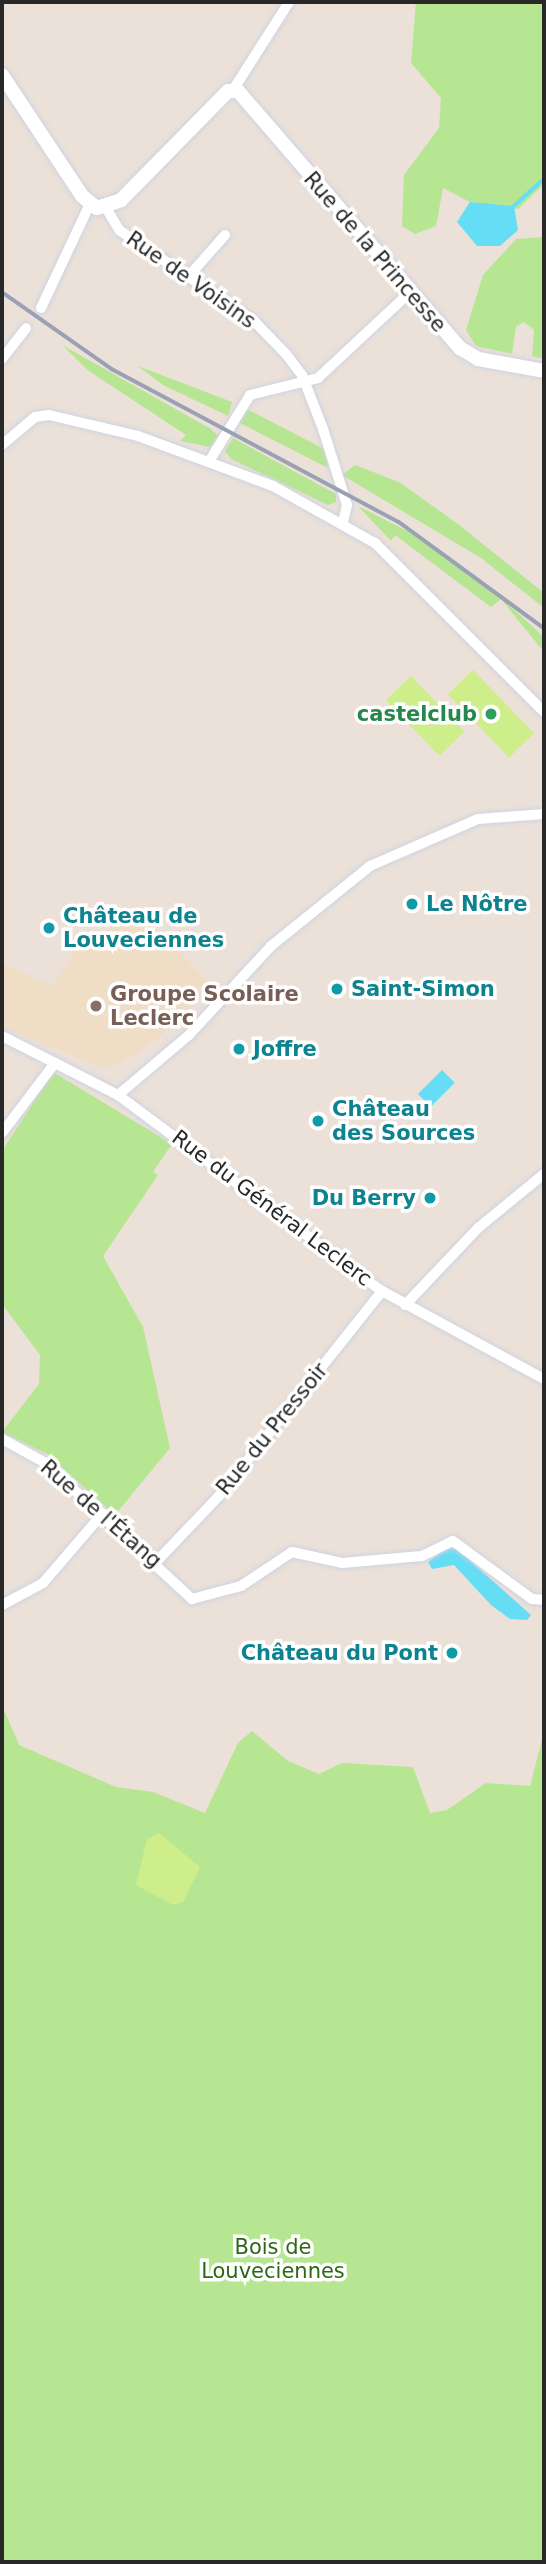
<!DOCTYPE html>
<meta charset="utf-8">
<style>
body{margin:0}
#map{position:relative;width:546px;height:2564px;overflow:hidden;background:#ece1d8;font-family:"DejaVu Sans",sans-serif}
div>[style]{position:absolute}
.education>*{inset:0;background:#efddc6}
.green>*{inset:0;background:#b6e691}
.pitch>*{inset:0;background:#ceee8b;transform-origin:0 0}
.water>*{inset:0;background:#64ddf5;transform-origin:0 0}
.stream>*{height:3.5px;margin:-1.75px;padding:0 1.75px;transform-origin:1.75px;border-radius:1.75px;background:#64ddf5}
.roads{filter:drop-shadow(0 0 2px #cdd3e2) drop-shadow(0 0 2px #cdd3e2)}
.street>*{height:10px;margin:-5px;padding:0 5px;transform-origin:5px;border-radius:5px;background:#fff}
.secondary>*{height:14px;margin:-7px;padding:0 7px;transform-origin:7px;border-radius:7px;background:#fff}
.rail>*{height:3.5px;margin:-1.75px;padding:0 1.75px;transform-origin:1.75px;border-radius:1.75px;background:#9ba1b4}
.dots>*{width:19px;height:19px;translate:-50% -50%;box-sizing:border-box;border:4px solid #fff;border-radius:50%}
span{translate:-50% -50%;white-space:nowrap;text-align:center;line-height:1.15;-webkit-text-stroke:7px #fff;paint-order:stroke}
.street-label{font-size:21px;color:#282828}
.leisure-label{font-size:21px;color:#27864d;font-weight:700}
.right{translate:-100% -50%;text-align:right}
.culture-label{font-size:21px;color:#0d838f;font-weight:700}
.left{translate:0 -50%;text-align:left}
.education-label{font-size:21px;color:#785e54;font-weight:700}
.park-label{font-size:21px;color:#2e6815}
.frame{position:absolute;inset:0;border:4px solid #282828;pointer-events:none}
</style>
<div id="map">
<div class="education">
<i style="clip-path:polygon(139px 909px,211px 985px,161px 1036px,121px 1064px,103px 1068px,2px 1027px,2px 963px,53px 986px,86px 933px,104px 942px,123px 914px)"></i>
</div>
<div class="green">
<i style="clip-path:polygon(416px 2px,544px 2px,544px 184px,518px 209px,470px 202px,443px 188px,436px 226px,415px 234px,402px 226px,404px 175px,439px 128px,441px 98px,411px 63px)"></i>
<i style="clip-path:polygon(544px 231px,544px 359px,532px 356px,534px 330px,524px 322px,516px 326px,512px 354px,476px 346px,466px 330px,483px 275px,516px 239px,541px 237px)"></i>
<i style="clip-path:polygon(62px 345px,211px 429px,218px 436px,210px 447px,180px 441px,186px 435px,89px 371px)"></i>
<i style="clip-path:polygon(138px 366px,232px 402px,228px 416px,163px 385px)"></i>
<i style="clip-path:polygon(247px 409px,324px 449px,328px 468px,238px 422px)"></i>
<i style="clip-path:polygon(233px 438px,336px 494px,336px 502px,328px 505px,231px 459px,225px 451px)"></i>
<i style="clip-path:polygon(355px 465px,399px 482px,458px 524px,544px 593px,544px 608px,481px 558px,342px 475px)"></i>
<i style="clip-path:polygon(358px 506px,411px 533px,501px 598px,544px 637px,544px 652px,501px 599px,491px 607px,395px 535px,391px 541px)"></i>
<i style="clip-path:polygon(53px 1072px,172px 1144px,153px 1172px,158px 1175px,103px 1256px,143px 1327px,170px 1448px,115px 1515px,47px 1454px,2px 1432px,39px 1384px,40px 1355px,2px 1304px,2px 1151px)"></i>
<i style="clip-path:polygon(2px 1705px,19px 1745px,116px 1787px,153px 1792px,205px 1813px,238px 1743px,252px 1731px,288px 1761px,319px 1774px,342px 1763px,413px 1767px,430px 1813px,447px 1810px,486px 1783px,530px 1786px,544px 1732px,544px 2562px,2px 2562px)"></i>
</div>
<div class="pitch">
<i style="left:473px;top:670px;width:88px;height:35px;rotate:46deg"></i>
<i style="left:411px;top:676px;width:77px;height:35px;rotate:46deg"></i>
<i style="clip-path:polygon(159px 1833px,200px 1867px,183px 1902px,173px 1905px,136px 1885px,147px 1839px)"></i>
</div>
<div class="water">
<i style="clip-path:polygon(470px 202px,514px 206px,518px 230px,500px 246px,477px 246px,457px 222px)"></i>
<i style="left:442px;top:1070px;width:18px;height:34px;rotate:45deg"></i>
<i style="clip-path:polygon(447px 1548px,457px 1549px,531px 1615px,527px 1620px,510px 1619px,491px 1605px,454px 1565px,432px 1569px,428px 1562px)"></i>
</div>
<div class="stream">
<i style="left:514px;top:206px;width:40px;rotate:-42deg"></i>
</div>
<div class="roads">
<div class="street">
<i style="left:233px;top:90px;width:104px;rotate:-57.5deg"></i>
<i style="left:106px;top:208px;width:26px;rotate:59deg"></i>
<i style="left:119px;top:230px;width:161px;rotate:33.9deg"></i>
<i style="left:253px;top:320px;width:47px;rotate:45.9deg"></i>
<i style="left:286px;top:354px;width:26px;rotate:53deg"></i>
<i style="left:302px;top:375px;width:58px;rotate:68.7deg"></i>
<i style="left:323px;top:429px;width:80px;rotate:72.5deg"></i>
<i style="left:347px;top:505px;width:17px;rotate:103deg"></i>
<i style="left:188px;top:277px;width:56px;rotate:-48.6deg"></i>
<i style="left:41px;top:308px;width:115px;rotate:-64.8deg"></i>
<i style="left:2px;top:359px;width:39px;rotate:-52deg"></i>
<i style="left:2px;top:445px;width:43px;rotate:-40.3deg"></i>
<i style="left:35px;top:417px;width:14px;rotate:-8deg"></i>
<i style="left:49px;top:415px;width:91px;rotate:13.3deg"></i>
<i style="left:138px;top:436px;width:144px;rotate:20.3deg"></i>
<i style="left:273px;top:486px;width:117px;rotate:29.2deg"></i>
<i style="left:375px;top:543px;width:239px;rotate:45deg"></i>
<i style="left:210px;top:460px;width:76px;rotate:-58.4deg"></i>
<i style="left:250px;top:395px;width:70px;rotate:-14deg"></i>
<i style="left:318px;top:378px;width:125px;rotate:-43deg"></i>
<i style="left:2px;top:1036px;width:130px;rotate:27deg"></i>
<i style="left:118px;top:1095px;width:329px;rotate:36.6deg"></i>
<i style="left:382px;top:1291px;width:184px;rotate:28.5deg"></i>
<i style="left:118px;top:1095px;width:93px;rotate:-40.2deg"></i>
<i style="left:189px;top:1035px;width:121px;rotate:-47.3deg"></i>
<i style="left:271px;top:946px;width:127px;rotate:-38.9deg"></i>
<i style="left:370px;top:866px;width:118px;rotate:-23.5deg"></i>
<i style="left:478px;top:819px;width:66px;rotate:-4.3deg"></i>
<i style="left:2px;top:1133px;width:88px;rotate:-52.9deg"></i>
<i style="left:405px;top:1305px;width:106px;rotate:-46.5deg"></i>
<i style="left:478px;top:1228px;width:85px;rotate:-39.3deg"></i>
<i style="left:2px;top:1439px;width:48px;rotate:28.7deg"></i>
<i style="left:44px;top:1462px;width:202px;rotate:42.8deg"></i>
<i style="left:192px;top:1599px;width:51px;rotate:-14.9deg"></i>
<i style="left:241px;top:1586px;width:61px;rotate:-33.7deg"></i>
<i style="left:292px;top:1552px;width:51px;rotate:12.4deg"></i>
<i style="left:342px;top:1563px;width:80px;rotate:-5deg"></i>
<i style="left:422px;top:1556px;width:34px;rotate:-26deg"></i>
<i style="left:453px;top:1541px;width:98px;rotate:36.3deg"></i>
<i style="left:532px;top:1599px;width:12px;rotate:5deg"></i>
<i style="left:157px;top:1561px;width:90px;rotate:-46.4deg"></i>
<i style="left:219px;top:1496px;width:262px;rotate:-51.5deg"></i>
<i style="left:2px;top:1605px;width:47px;rotate:-28.2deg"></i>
<i style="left:43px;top:1583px;width:92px;rotate:-49.4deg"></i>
</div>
<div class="secondary">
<i style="left:2px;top:75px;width:145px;rotate:56.5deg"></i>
<i style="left:82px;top:196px;width:19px;rotate:39deg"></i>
<i style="left:97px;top:208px;width:25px;rotate:-18deg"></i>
<i style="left:121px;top:200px;width:153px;rotate:-45.5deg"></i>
<i style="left:228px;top:91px;width:10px"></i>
<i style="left:238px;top:91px;width:340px;rotate:49.2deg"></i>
<i style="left:460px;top:348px;width:21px;rotate:31deg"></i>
<i style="left:478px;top:359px;width:67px;rotate:10.3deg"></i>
</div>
</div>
<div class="rail">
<i style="left:2px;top:292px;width:134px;rotate:35deg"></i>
<i style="left:112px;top:369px;width:325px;rotate:28.1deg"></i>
<i style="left:399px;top:522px;width:180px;rotate:36.2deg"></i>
</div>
<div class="dots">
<i style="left:491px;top:714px;background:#2e9e5b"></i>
<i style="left:412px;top:904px;background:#0f9aa8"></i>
<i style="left:49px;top:928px;background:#0f9aa8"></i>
<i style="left:337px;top:989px;background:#0f9aa8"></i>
<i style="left:96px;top:1006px;background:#8d6e63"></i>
<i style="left:239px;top:1049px;background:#0f9aa8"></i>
<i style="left:318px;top:1121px;background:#0f9aa8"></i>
<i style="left:430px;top:1198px;background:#0f9aa8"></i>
<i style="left:452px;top:1653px;background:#0f9aa8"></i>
</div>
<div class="street-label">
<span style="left:375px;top:252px;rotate:49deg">Rue de la Princesse</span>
<span style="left:191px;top:280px;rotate:35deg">Rue de Voisins</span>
<span style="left:272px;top:1208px;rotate:37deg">Rue du Général Leclerc</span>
<span style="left:272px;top:1429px;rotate:-51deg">Rue du Pressoir</span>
<span style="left:101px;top:1514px;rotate:41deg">Rue de l'Étang</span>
</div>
<div class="leisure-label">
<span class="right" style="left:477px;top:714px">castelclub</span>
</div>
<div class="culture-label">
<span class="left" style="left:426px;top:904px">Le Nôtre</span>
<span class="left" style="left:63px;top:928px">Château de<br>Louveciennes</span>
<span class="left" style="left:351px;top:989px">Saint-Simon</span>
<span class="left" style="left:253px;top:1049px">Joffre</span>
<span class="left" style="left:332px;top:1121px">Château<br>des Sources</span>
<span class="right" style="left:416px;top:1198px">Du Berry</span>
<span class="right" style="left:438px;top:1653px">Château du Pont</span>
</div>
<div class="education-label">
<span class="left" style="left:110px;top:1006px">Groupe Scolaire<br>Leclerc</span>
</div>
<div class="park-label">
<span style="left:273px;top:2259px">Bois de<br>Louveciennes</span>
</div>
<div class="frame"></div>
</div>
